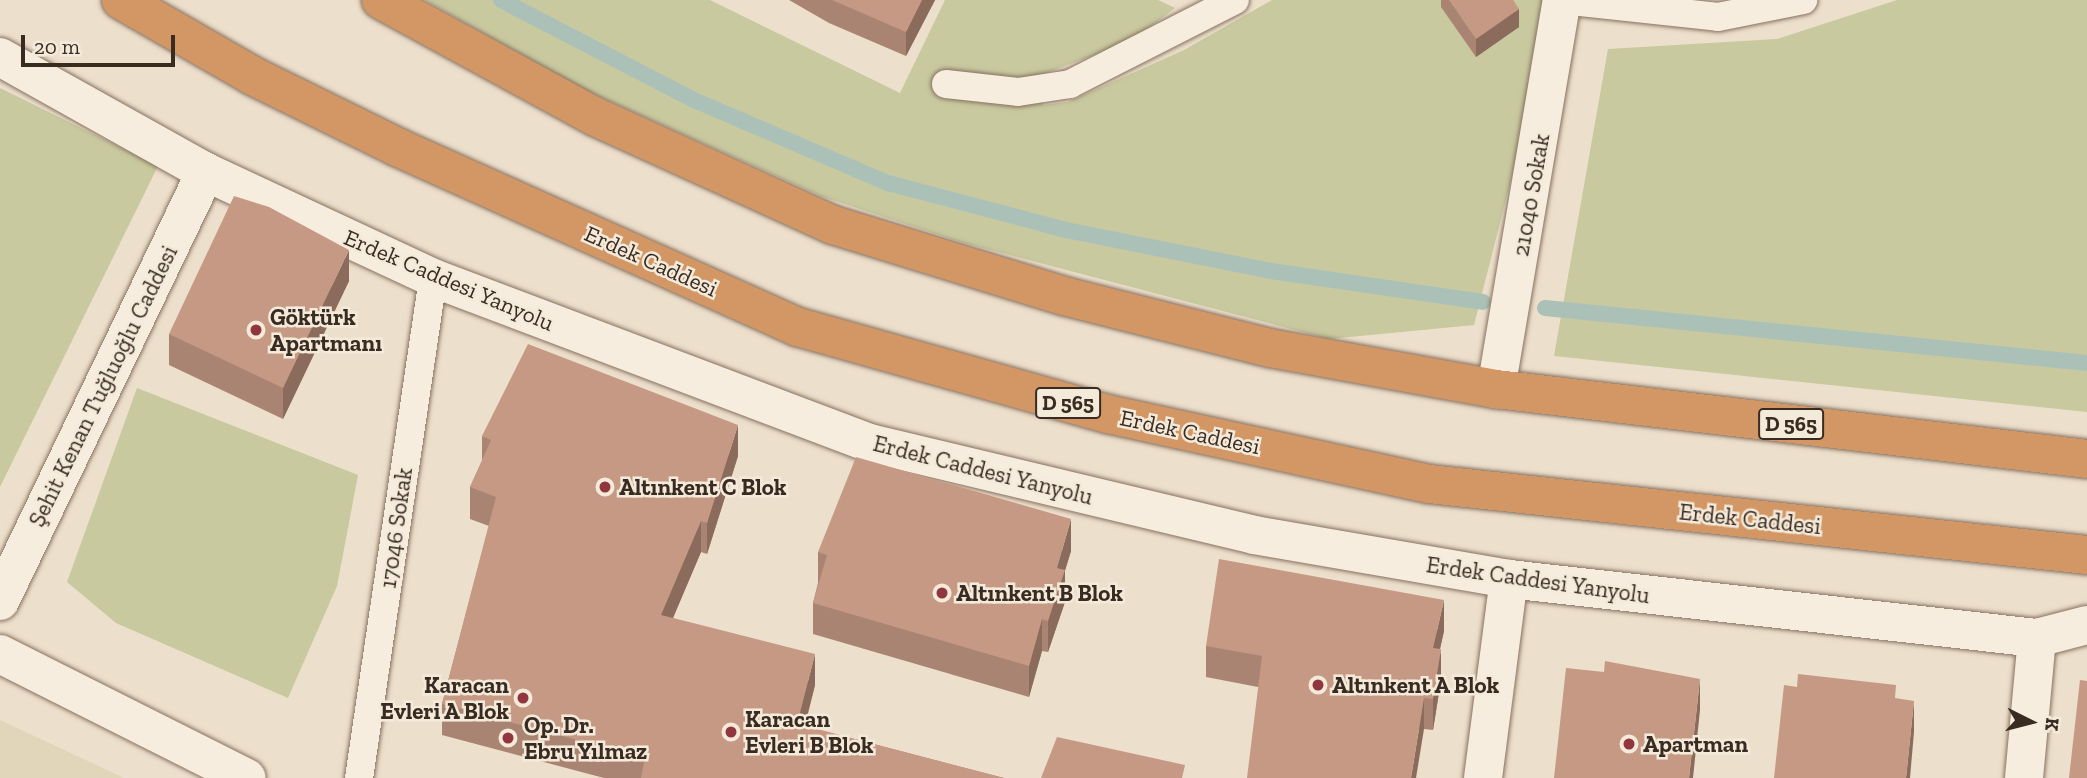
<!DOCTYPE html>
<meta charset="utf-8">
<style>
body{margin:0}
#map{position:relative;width:2087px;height:778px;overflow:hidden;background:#ecdfcb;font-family:"Zilla Slab",serif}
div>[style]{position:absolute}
.farmland>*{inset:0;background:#e1d6b9}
.green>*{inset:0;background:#c8c99f}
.stream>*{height:16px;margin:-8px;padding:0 8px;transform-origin:8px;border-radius:8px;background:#abc1b8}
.roads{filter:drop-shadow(0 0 2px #877160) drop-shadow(0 0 2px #877160)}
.lane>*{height:28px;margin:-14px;padding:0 14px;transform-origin:14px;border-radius:14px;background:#f7edde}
.street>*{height:38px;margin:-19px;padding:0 19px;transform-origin:19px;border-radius:19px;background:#f7edde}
.secondary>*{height:38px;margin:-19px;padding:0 19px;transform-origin:19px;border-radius:19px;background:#f7edde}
.highway>*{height:38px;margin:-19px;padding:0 19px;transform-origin:19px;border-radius:19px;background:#d29764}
.wall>*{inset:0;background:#aa8472}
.shaded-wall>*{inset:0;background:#8b6b5c}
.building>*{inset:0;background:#c69984}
.dots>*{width:19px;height:19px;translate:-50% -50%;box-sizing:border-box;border:4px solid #f4eada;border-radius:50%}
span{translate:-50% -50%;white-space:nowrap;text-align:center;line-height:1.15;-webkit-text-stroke:5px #f4eada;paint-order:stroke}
.shield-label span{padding:2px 5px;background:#f4eada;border:2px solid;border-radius:5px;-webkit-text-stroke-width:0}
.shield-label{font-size:21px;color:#392b22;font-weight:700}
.street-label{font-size:23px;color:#392b22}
.poi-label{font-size:23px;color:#392b22;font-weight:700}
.left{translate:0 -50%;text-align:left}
.right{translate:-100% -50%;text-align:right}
.north{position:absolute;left:1996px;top:687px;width:70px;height:70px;-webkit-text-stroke:5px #f4eada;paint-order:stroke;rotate:96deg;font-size:19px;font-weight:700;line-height:28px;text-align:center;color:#392b22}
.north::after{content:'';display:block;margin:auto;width:24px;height:32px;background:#392b22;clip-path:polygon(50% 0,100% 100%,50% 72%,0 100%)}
.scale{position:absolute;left:21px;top:35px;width:154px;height:32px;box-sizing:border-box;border:4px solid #392b22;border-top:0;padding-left:9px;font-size:21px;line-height:24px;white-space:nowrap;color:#392b22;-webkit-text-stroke:5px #f4eada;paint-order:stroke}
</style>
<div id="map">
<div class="farmland">
<i style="clip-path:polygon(0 720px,124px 778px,0 778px)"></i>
</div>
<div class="green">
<i style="clip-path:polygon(425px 0,710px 0,900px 93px,945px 0,1158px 0,1175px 8px,1131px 41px,1046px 73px,1043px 105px,1068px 102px,1184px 50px,1272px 0,1547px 0,1538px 74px,1474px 325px,1329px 339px,964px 243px,823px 197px,581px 88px)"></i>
<i style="clip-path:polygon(1897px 0,2087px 0,2087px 412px,1554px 356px,1608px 49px,1777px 39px)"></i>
<i style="clip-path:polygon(0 88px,158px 166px,0 487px)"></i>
<i style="clip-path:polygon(137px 388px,358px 475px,337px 586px,288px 698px,116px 623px,67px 582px)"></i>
</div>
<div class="stream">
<i style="left:501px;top:0;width:217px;rotate:27.4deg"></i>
<i style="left:694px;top:100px;width:211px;rotate:23.2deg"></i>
<i style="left:888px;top:183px;width:184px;rotate:14.8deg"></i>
<i style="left:1066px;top:230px;width:209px;rotate:11.3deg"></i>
<i style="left:1271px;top:271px;width:214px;rotate:8.3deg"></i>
<i style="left:1545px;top:308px;width:545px;rotate:5.79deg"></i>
</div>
<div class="roads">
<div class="lane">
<i style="left:1562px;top:0;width:157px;rotate:6.2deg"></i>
<i style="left:1718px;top:17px;width:87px;rotate:-11.3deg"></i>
<i style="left:946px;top:84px;width:72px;rotate:6.3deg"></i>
<i style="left:1018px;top:92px;width:53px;rotate:-8.7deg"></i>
<i style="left:1070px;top:84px;width:185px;rotate:-27deg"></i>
<i style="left:359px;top:778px;width:505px;rotate:-81.58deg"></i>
</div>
<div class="street">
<i style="left:0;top:57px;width:236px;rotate:29.2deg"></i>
<i style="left:206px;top:172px;width:251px;rotate:25deg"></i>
<i style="left:433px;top:278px;width:466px;rotate:20.7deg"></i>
<i style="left:869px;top:443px;width:396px;rotate:13.4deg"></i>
<i style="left:1254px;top:535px;width:259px;rotate:9.8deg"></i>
<i style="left:1509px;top:579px;width:531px;rotate:6.38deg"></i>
<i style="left:0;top:601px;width:476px;rotate:-64.4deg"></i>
<i style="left:0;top:654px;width:276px;rotate:26.7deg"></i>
<i style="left:1483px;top:778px;width:201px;rotate:-82.6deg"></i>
</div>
<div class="secondary">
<i style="left:1496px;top:389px;width:395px;rotate:-80.4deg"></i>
<i style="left:2024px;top:778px;width:141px;rotate:-84.7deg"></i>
<i style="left:2037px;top:638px;width:52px;rotate:-14.6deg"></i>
</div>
<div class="highway">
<i style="left:121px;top:0;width:152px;rotate:29.9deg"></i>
<i style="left:253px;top:76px;width:161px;rotate:26.2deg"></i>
<i style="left:397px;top:147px;width:440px;rotate:24.2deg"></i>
<i style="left:798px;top:327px;width:322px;rotate:15.7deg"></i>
<i style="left:1108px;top:414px;width:329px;rotate:12.3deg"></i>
<i style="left:1429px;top:484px;width:662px;rotate:6.16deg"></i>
<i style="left:381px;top:0;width:245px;rotate:28.6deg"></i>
<i style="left:596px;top:117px;width:260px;rotate:24.5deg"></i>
<i style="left:833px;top:225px;width:242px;rotate:17.1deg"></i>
<i style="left:1064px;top:296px;width:212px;rotate:14.2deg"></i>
<i style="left:1270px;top:348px;width:230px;rotate:10.3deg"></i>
<i style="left:1496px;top:389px;width:595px;rotate:6.75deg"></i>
</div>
</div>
<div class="wall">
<i style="clip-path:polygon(789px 0,935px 0,906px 56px,829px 23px)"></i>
<i style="clip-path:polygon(1441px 0,1513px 0,1519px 27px,1476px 57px,1441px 7px)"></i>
<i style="clip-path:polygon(349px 281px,283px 419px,169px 365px,169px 334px)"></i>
<i style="clip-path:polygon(482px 436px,738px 456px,707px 554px,701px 552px,673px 618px,815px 685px,805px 726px,1004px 778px,604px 778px,442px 735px,442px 704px,489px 526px,470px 519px,470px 487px,482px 461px)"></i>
<i style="clip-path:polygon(1071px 551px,1065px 570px,1065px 602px,1048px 652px,1042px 651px,1029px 697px,813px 634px,813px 603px,818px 583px,818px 552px)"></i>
<i style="clip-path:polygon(1444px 631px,1440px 649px,1441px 680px,1433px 730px,1424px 729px,1258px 687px,1206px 677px,1206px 646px)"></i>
</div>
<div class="shaded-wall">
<i style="clip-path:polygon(922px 0,935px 0,906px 56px,906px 32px)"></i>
<i style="clip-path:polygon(1519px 9px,1519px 27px,1476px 57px,1476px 39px)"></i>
<i style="clip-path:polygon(349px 250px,349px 281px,283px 419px,283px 388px)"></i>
<i style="clip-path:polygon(738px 425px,738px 456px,707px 554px,707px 523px)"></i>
<i style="clip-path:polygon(1071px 519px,1071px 551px,1064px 574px,1065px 570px,1065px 602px,1048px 652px,1048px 621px,1057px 568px)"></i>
<i style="clip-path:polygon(701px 521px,701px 552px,661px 646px,661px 615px)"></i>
<i style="clip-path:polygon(1444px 600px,1444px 631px,1433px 679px,1433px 648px)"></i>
<i style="clip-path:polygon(1042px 619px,1042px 651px,1029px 697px,1029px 666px)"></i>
<i style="clip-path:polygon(1441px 649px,1441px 680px,1433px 730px,1433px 699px)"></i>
<i style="clip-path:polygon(815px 654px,815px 685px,797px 755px,797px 724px)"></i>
<i style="clip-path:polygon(1700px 679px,1700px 710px,1693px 778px,1689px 778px)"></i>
<i style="clip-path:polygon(1424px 698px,1424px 729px,1416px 778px,1411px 778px)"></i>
<i style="clip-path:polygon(1914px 701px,1914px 732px,1910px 778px,1906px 778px)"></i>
</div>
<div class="building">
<i style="clip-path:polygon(832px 0,922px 0,906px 32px)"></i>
<i style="clip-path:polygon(1449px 0,1513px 0,1519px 9px,1476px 39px)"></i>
<i style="clip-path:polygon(234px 196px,269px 207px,349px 250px,283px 388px,169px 334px)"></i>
<i style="clip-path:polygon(528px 344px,738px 425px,707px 523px,701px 521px,661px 615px,815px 654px,797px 724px,1004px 778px,641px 778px,645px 758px,442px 704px,496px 497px,470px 487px,491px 440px,482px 436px)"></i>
<i style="clip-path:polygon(856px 457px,1071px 519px,1057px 568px,1065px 570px,1048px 621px,1042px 619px,1029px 666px,813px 603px,827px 555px,818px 552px)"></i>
<i style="clip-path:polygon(1219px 559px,1444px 600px,1433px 648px,1441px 649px,1433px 699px,1424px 698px,1411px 778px,1247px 778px,1262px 656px,1206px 646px)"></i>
<i style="clip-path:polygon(1605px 661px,1700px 679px,1689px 778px,1554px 778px,1566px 668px,1604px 672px)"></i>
<i style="clip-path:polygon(1798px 674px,1896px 685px,1895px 698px,1914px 701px,1906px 778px,1774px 778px,1784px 685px,1797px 687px)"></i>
<i style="clip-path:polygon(2080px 680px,2087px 681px,2087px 778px,2069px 778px)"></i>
<i style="clip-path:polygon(1057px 737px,1185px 765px,1182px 778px,1041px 778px)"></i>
</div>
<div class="dots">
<i style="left:256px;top:330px;background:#91353e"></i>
<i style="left:605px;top:487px;background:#91353e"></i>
<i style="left:942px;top:593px;background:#91353e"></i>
<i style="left:1318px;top:685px;background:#91353e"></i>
<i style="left:523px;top:698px;background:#91353e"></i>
<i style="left:731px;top:732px;background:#91353e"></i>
<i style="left:508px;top:738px;background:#91353e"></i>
<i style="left:1629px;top:744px;background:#91353e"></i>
</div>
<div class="shield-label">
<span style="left:1068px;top:403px">D 565</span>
<span style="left:1791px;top:424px">D 565</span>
</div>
<div class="street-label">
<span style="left:1531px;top:195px;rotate:-80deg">21040 Sokak</span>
<span style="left:651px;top:261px;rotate:24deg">Erdek Caddesi</span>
<span style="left:449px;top:280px;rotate:23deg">Erdek Caddesi Yanyolu</span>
<span style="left:103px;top:386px;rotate:-64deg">Şehit Kenan Tuğluoğlu Caddesi</span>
<span style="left:1190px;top:432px;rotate:12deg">Erdek Caddesi</span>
<span style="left:983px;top:470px;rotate:14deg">Erdek Caddesi Yanyolu</span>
<span style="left:1750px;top:519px;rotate:6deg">Erdek Caddesi</span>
<span style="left:396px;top:528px;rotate:-82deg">17046 Sokak</span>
<span style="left:1538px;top:580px;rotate:8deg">Erdek Caddesi Yanyolu</span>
</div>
<div class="poi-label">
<span class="left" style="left:270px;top:330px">Göktürk<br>Apartmanı</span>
<span class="left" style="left:619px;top:487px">Altınkent C Blok</span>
<span class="left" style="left:956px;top:593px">Altınkent B Blok</span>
<span class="right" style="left:509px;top:698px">Karacan<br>Evleri A Blok</span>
<span class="left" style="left:1332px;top:685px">Altınkent A Blok</span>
<span class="left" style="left:745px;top:732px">Karacan<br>Evleri B Blok</span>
<span class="left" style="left:524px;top:738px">Op. Dr.<br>Ebru Yılmaz</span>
<span class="left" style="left:1643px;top:744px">Apartman</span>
</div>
<div class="north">K</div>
<div class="scale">20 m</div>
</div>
